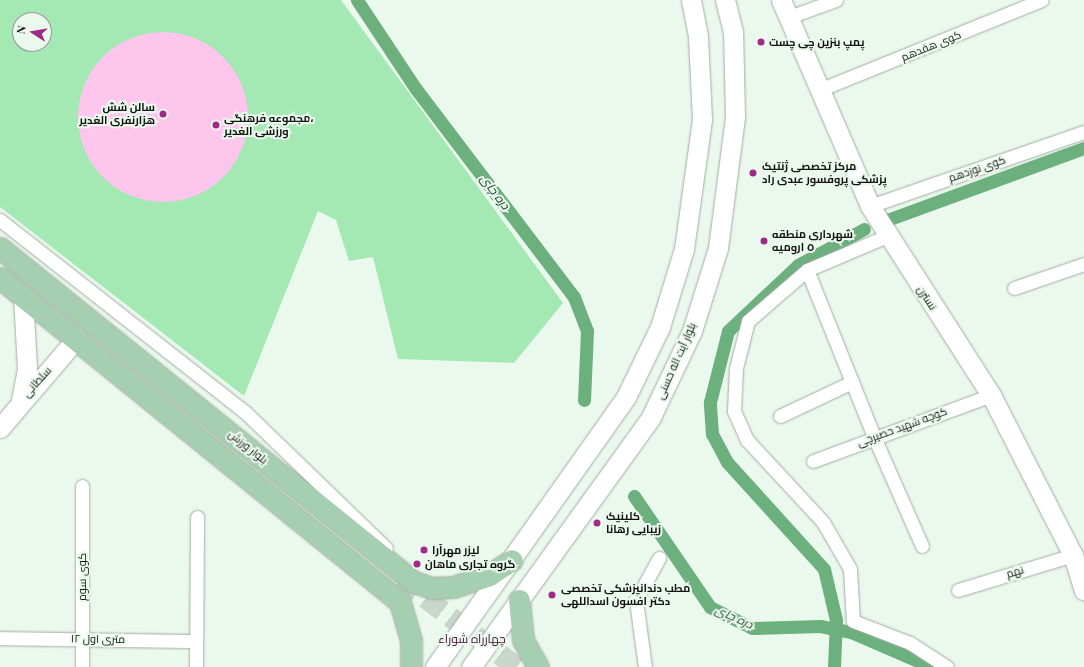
<!DOCTYPE html>
<meta charset="utf-8">
<style>
body{margin:0}
#map{position:relative;width:1084px;height:667px;overflow:hidden;background:#ebf8ed;font-family:"Playfair Display",Cairo,serif}
div>[style]{position:absolute}
.green>*{inset:0;background:#a4e8b4}
.canal>*{height:13px;margin:-6.5px;padding:0 6.5px;transform-origin:6.5px;border-radius:6.5px;background:#6bb07d}
.building>*{inset:0;background:#fec5ed}
.round{border-radius:50%}
.primary-tunnel>*{height:21px;margin-top:-10.5px;transform-origin:0;background:repeating-linear-gradient(90deg,#cad6cc 0 21px,transparent 0 31px)}
.roads{filter:drop-shadow(0 0 1px #a1ada3) drop-shadow(0 0 1px #a1ada3)}
.street>*{height:13px;margin:-6.5px;padding:0 6.5px;transform-origin:6.5px;border-radius:6.5px;background:#fff}
.secondary>*{height:19px;margin:-9.5px;padding:0 9.5px;transform-origin:9.5px;border-radius:9.5px;background:#fff}
.primary>*{height:21px;margin:-10.5px;padding:0 10.5px;transform-origin:10.5px;border-radius:10.5px;background:#a6ceb0}
.dots>*{width:11px;height:11px;translate:-50% -50%;box-sizing:border-box;border:2px solid #ebf8ed;border-radius:50%}
span{translate:-50% -50%;white-space:nowrap;text-align:center;line-height:1.15;-webkit-text-stroke:4px #ebf8ed;paint-order:stroke}
.poi-label{font-size:11px;color:#111512;font-weight:700}
.left{translate:0 -50%;text-align:left}
.right{translate:-100% -50%;text-align:right}
.street-label{font-size:11px;color:#111512}
.water-label{font-size:12px;color:#013918;font-style:italic}
.neighbourhood-label{font-size:12px;color:#470f3b}
.north{position:absolute;left:12px;top:12px;width:40px;height:40px;box-sizing:border-box;background:#ebf8ed;border:1px solid #949d95;border-radius:50%;rotate:282deg;font-size:11px;font-weight:700;line-height:16px;text-align:center;color:#111512}
.north::after{content:'';display:block;margin:auto;width:14px;height:18px;background:#9f2b86;clip-path:polygon(50% 0,100% 100%,50% 72%,0 100%)}
</style>
<div id="map">
<div class="green">
<i style="clip-path:polygon(evenodd,0 0,341px 0,563px 303px,514px 363px,398px 359px,373px 257px,349px 261px,336px 220px,318px 211px,244px 396px,0 207px,0 0,20px 20px,44px 20px,44px 44px,20px 44px,20px 20px)"></i>
</div>
<div class="canal">
<i style="left:357px;top:0;width:107px;rotate:56.5deg"></i>
<i style="left:416px;top:89px;width:261px;rotate:52.8deg"></i>
<i style="left:574px;top:297px;width:36px;rotate:69deg"></i>
<i style="left:587px;top:331px;width:69px;rotate:92.5deg"></i>
<i style="left:887px;top:220px;width:210px;rotate:-20.1deg"></i>
<i style="left:634px;top:496px;width:135px;rotate:55.6deg"></i>
<i style="left:710px;top:607px;width:47px;rotate:26.6deg"></i>
<i style="left:752px;top:628px;width:68px;rotate:-1.7deg"></i>
<i style="left:820px;top:626px;width:32px;rotate:11deg"></i>
<i style="left:851px;top:632px;width:88px;rotate:23.4deg"></i>
<i style="left:834px;top:667px;width:47px;rotate:-87.6deg"></i>
<i style="left:836px;top:620px;width:52px;rotate:-103.2deg"></i>
<i style="left:824px;top:569px;width:144px;rotate:-132.2deg"></i>
<i style="left:727px;top:462px;width:32px;rotate:-118deg"></i>
<i style="left:712px;top:434px;width:32px;rotate:-94deg"></i>
<i style="left:710px;top:402px;width:73px;rotate:-75.8deg"></i>
<i style="left:728px;top:331px;width:96px;rotate:-43.3deg"></i>
<i style="left:798px;top:265px;width:75px;rotate:-28.6deg"></i>
</div>
<div class="building">
<i class="round" style="left:78px;top:32px;width:170px;height:170px"></i>
</div>
<div class="primary-tunnel">
<i style="left:401px;top:579px;width:146px;rotate:37.2deg"></i>
</div>
<div class="roads">
<div class="street">
<i style="left:789px;top:17px;width:50px;rotate:-19.9deg"></i>
<i style="left:819px;top:90px;width:240px;rotate:-22deg"></i>
<i style="left:870px;top:206px;width:226px;rotate:-19.1deg"></i>
<i style="left:0;top:220px;width:311px;rotate:38.1deg"></i>
<i style="left:245px;top:412px;width:196px;rotate:44deg"></i>
<i style="left:887px;top:236px;width:87px;rotate:157deg"></i>
<i style="left:807px;top:270px;width:78px;rotate:139.2deg"></i>
<i style="left:748px;top:321px;width:49px;rotate:104.3deg"></i>
<i style="left:736px;top:368px;width:43px;rotate:92.7deg"></i>
<i style="left:734px;top:411px;width:32px;rotate:66deg"></i>
<i style="left:747px;top:440px;width:112px;rotate:47.2deg"></i>
<i style="left:823px;top:522px;width:54px;rotate:60.1deg"></i>
<i style="left:850px;top:569px;width:52px;rotate:86.7deg"></i>
<i style="left:853px;top:621px;width:61px;rotate:21.1deg"></i>
<i style="left:910px;top:643px;width:44px;rotate:33deg"></i>
<i style="left:807px;top:270px;width:180px;rotate:68.1deg"></i>
<i style="left:874px;top:437px;width:119px;rotate:66.2deg"></i>
<i style="left:1014px;top:288px;width:74px;rotate:-18.9deg"></i>
<i style="left:780px;top:416px;width:80px;rotate:-25.3deg"></i>
<i style="left:813px;top:461px;width:190px;rotate:-20.3deg"></i>
<i style="left:958px;top:590px;width:120px;rotate:-16.9deg"></i>
<i style="left:0;top:638px;width:196px;rotate:0.9deg"></i>
<i style="left:82px;top:667px;width:181px;rotate:-90deg"></i>
<i style="left:196px;top:667px;width:150px;rotate:-89.6deg"></i>
<i style="left:645px;top:667px;width:68px;rotate:-97.7deg"></i>
<i style="left:636px;top:600px;width:48px;rotate:-61.3deg"></i>
</div>
<div class="secondary">
<i style="left:781px;top:0;width:224px;rotate:66.6deg"></i>
<i style="left:870px;top:206px;width:224px;rotate:57.4deg"></i>
<i style="left:991px;top:395px;width:180px;rotate:62.9deg"></i>
<i style="left:1073px;top:555px;width:37px;rotate:73deg"></i>
<i style="left:21px;top:400px;width:33px;rotate:-79deg"></i>
<i style="left:27px;top:368px;width:72px;rotate:-93.2deg"></i>
<i style="left:0;top:428px;width:118px;rotate:-49.5deg"></i>
<i style="left:435px;top:667px;width:331px;rotate:-54.7deg"></i>
<i style="left:626px;top:397px;width:78px;rotate:-64.1deg"></i>
<i style="left:660px;top:327px;width:82px;rotate:-72.9deg"></i>
<i style="left:684px;top:249px;width:131px;rotate:-82.1deg"></i>
<i style="left:702px;top:119px;width:83px;rotate:-92.8deg"></i>
<i style="left:698px;top:36px;width:37px;rotate:-101deg"></i>
<i style="left:471px;top:667px;width:308px;rotate:-54.2deg"></i>
<i style="left:651px;top:417px;width:95px;rotate:-64.5deg"></i>
<i style="left:692px;top:331px;width:87px;rotate:-72.6deg"></i>
<i style="left:718px;top:248px;width:132px;rotate:-82.6deg"></i>
<i style="left:735px;top:117px;width:85px;rotate:-91.3deg"></i>
<i style="left:733px;top:32px;width:33px;rotate:-104deg"></i>
</div>
<div class="primary">
<i style="left:0;top:248px;width:532px;rotate:38.9deg"></i>
<i style="left:414px;top:582px;width:20px;rotate:18deg"></i>
<i style="left:433px;top:588px;width:20px;rotate:-3deg"></i>
<i style="left:453px;top:587px;width:38px;rotate:-18deg"></i>
<i style="left:489px;top:575px;width:27px;rotate:-33deg"></i>
<i style="left:0;top:278px;width:515px;rotate:39.01deg"></i>
<i style="left:400px;top:602px;width:40px;rotate:74deg"></i>
<i style="left:411px;top:640px;width:27px;rotate:90deg"></i>
<i style="left:519px;top:600px;width:40px;rotate:84.3deg"></i>
<i style="left:523px;top:640px;width:31px;rotate:61deg"></i>
</div>
</div>
<div class="dots">
<i style="left:761px;top:42px;background:#9f2b86"></i>
<i style="left:163px;top:114px;background:#9f2b86"></i>
<i style="left:216px;top:125px;background:#9f2b86"></i>
<i style="left:753px;top:173px;background:#9f2b86"></i>
<i style="left:764px;top:241px;background:#9f2b86"></i>
<i style="left:597px;top:523px;background:#9f2b86"></i>
<i style="left:424px;top:550px;background:#9f2b86"></i>
<i style="left:417px;top:564px;background:#9f2b86"></i>
<i style="left:552px;top:595px;background:#9f2b86"></i>
</div>
<div class="poi-label">
<span class="left" style="left:769px;top:42px">پمپ بنزین چى چست</span>
<span class="right" style="left:155px;top:114px">سالن شش<br>هزارنفری الغدیر</span>
<span class="left" style="left:224px;top:125px">مجموعه فرهنگی،<br>ورزشی الغدیر</span>
<span class="left" style="left:762px;top:173px">مرکز تخصصی ژنتیک<br>پزشکی پروفسور عبدی راد</span>
<span class="left" style="left:772px;top:241px">شهردارى منطقه<br>٥ ارومیه</span>
<span class="left" style="left:606px;top:523px">کلینیک<br>زیبایی رهانا</span>
<span class="left" style="left:432px;top:550px">لیزر مهرآرا</span>
<span class="left" style="left:425px;top:564px">گروه تجاری ماهان</span>
<span class="left" style="left:561px;top:595px">مطب دندانپزشکی تخصصی<br>دکتر افسون اسداللهی</span>
</div>
<div class="street-label">
<span style="left:931px;top:46px;rotate:-22deg">کوی هفدهم</span>
<span style="left:977px;top:169px;rotate:-19deg">کوی نوزدهم</span>
<span style="left:927px;top:298px;rotate:57deg">نسترن</span>
<span style="left:676px;top:361px;rotate:-66deg">بلوار آیت اله حسنی</span>
<span style="left:37px;top:382px;rotate:-48deg">سلطانی</span>
<span style="left:902px;top:427px;rotate:-20deg">کوچه شهید حصیرچی</span>
<span style="left:248px;top:447px;rotate:39deg">بلوار ورزش</span>
<span style="left:1015px;top:572px;rotate:-17deg">نهم</span>
<span style="left:82px;top:577px;rotate:-90deg">کوی سوم</span>
<span style="left:98px;top:639px;rotate:1deg">۱۲ متری اول</span>
</div>
<div class="water-label">
<span style="left:495px;top:192px;rotate:53deg">دره چای</span>
<span style="left:734px;top:617px;rotate:24deg">دره چای</span>
</div>
<div class="neighbourhood-label">
<span style="left:472px;top:639px">چهارراه شوراء</span>
</div>
<div class="north">N</div>
</div>
